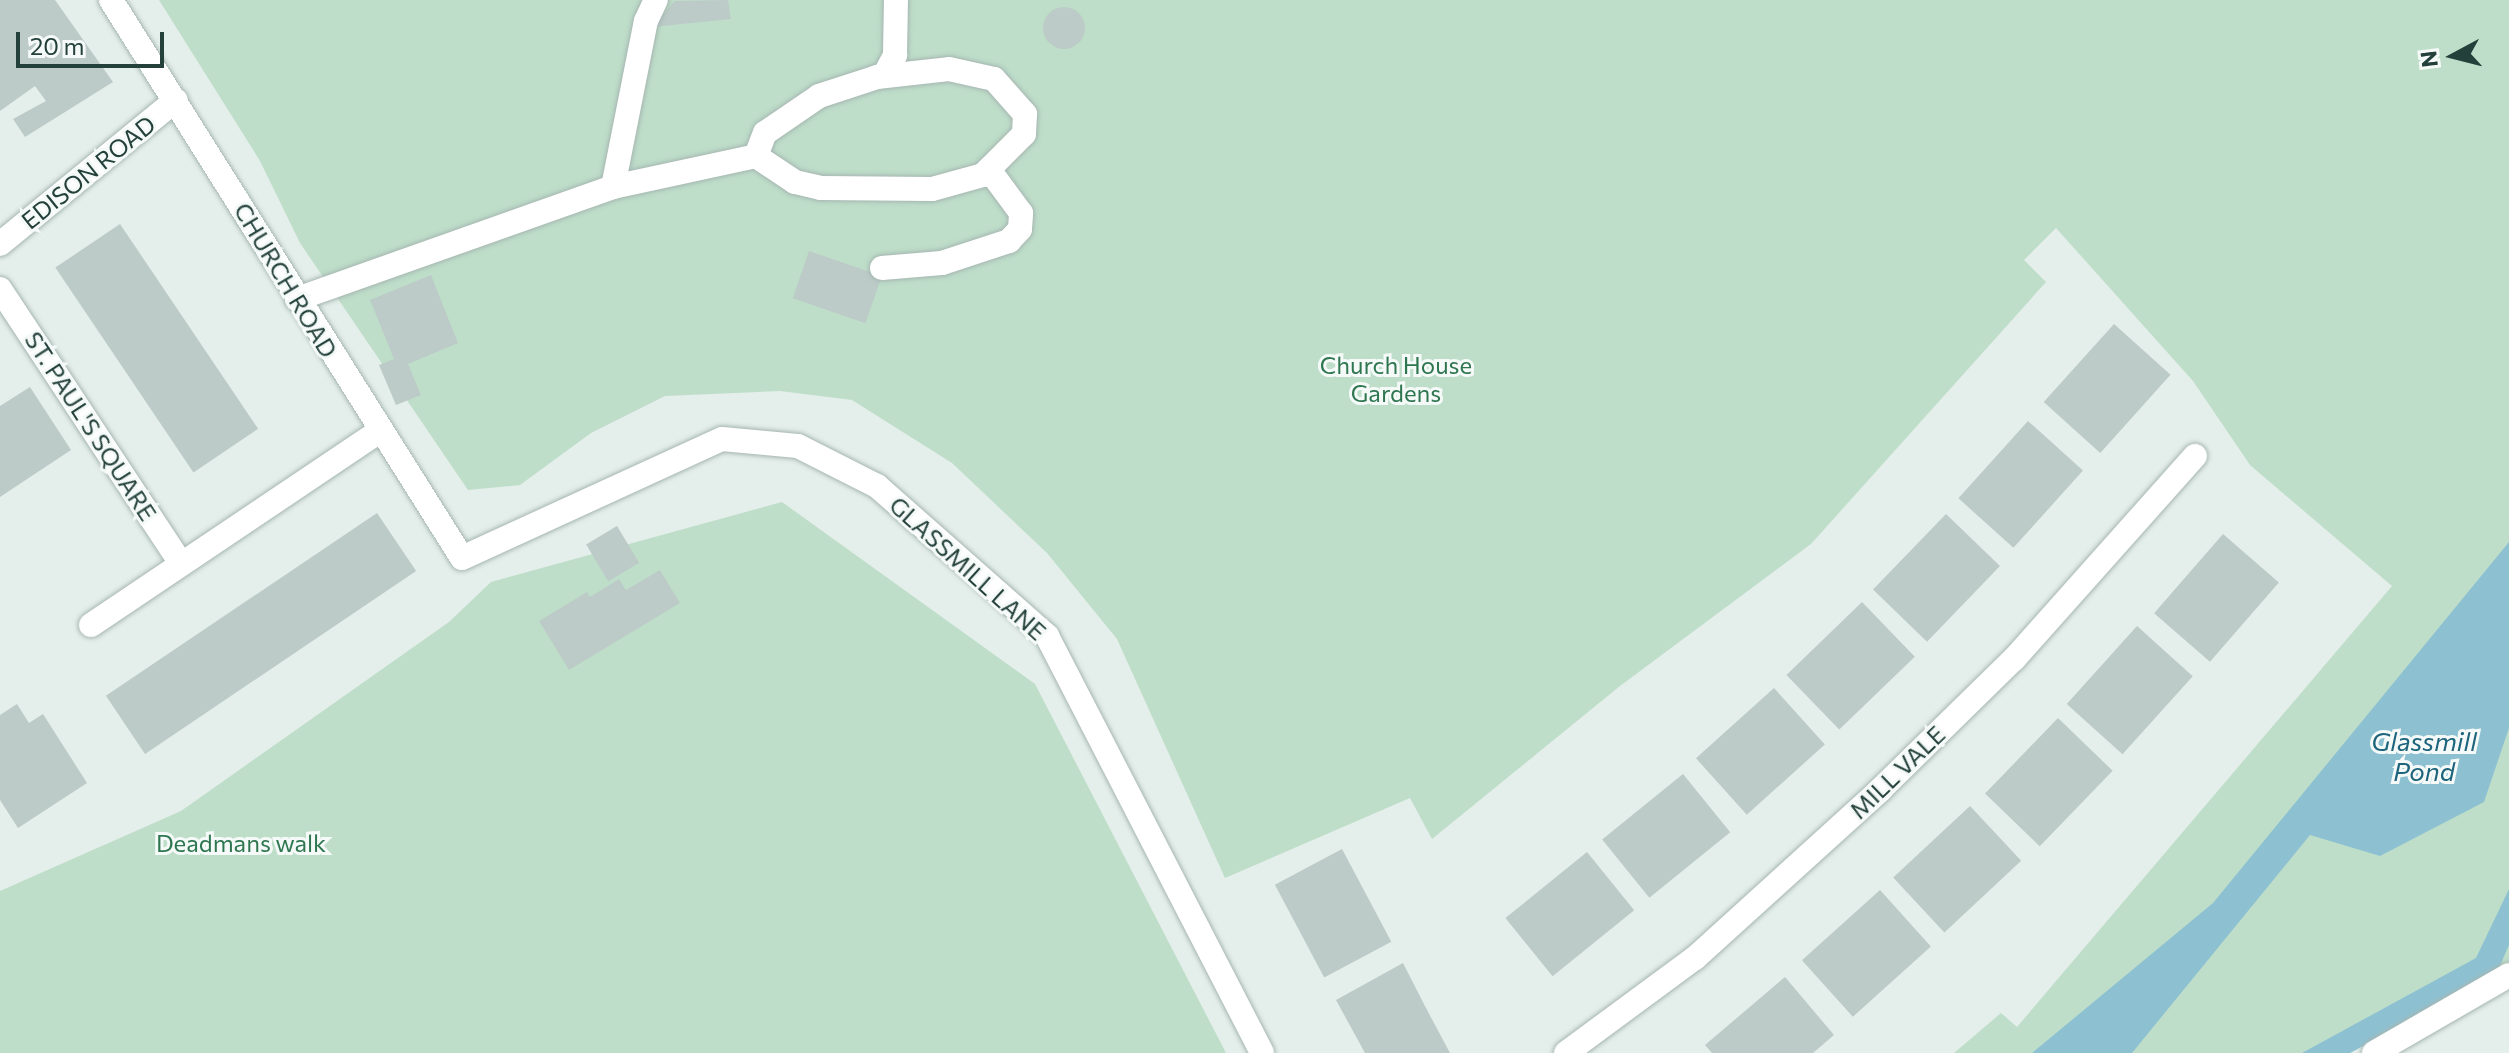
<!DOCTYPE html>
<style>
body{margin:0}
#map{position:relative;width:2509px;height:1053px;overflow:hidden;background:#e4eeea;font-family:Commissioner,sans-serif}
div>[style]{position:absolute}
.green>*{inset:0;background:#bedec9}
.water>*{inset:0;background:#8dc1d2}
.building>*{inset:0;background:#bccbc7;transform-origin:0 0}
.round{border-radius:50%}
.roads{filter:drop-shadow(0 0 2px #a6b6b2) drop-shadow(0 0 2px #a6b6b2)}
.service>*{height:24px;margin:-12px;padding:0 12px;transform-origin:12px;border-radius:12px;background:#fff}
.minor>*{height:24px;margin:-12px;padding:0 12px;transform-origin:12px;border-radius:12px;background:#fff}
span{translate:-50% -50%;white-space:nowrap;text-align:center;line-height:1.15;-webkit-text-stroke:6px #f5faf8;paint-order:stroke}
.street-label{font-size:24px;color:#23403a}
.park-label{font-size:24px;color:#2e7650}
.water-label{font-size:26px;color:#1d647c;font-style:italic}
.north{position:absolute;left:2413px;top:16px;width:80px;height:80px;-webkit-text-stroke:6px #f5faf8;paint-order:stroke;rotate:263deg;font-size:22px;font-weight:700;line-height:32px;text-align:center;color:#23403a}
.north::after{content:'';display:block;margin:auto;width:28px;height:36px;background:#23403a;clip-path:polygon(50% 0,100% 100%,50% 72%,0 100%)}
.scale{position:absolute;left:16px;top:32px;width:148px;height:36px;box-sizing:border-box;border:4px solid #23403a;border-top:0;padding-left:10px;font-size:24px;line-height:28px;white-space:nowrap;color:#23403a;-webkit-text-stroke:6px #f5faf8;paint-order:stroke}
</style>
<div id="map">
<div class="green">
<i style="clip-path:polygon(159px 0,2509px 0,2509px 966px,2350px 1053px,1954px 1053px,2001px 1013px,2017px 1027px,2392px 586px,2250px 465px,2193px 381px,2056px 228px,2024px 260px,2046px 282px,1811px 544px,1620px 686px,1432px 839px,1410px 798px,1225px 878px,1117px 639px,1047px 553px,952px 463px,852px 400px,780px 391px,665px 396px,591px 433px,520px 485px,468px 490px,300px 243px,260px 161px)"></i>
<i style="clip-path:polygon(782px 502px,1035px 684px,1226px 1053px,0 1053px,0 891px,181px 811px,449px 622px,491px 582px)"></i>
</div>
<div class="water">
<i style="clip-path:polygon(2509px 542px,2509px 728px,2484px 802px,2380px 856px,2310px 835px,2132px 1053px,2032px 1053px,2213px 903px)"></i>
<i style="clip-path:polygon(2509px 889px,2509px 945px,2496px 975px,2350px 1053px,2302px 1053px,2476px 958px)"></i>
</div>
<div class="building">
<i style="clip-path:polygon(0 0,55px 0,113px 82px,25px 137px,13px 119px,46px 101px,35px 86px,0 111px)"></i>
<i style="clip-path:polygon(728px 0,731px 19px,652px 27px,675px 1px)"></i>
<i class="round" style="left:1043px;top:7px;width:42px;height:42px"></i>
<i style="left:120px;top:224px;width:247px;height:78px;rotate:56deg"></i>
<i style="left:809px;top:251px;width:77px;height:50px;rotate:19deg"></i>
<i style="clip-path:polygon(431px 275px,458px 343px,408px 364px,421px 395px,396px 405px,379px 365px,394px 359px,370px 300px)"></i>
<i style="left:2114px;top:324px;width:76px;height:105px;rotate:42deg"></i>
<i style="clip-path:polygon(30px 387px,71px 450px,0 497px,0 406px)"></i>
<i style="left:2028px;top:421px;width:74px;height:104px;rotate:42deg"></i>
<i style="left:377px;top:513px;width:70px;height:327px;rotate:56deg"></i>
<i style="left:1946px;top:514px;width:75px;height:105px;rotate:44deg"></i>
<i style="left:617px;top:526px;width:43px;height:36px;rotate:59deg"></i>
<i style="left:2223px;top:534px;width:74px;height:105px;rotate:41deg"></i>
<i style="clip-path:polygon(660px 570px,680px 603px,569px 670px,539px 621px,587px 592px,590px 597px,619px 579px,626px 590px)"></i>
<i style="left:1862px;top:602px;width:76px;height:105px;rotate:46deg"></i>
<i style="left:2137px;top:626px;width:75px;height:105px;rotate:42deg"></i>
<i style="left:1774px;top:688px;width:76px;height:105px;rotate:48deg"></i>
<i style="clip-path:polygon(17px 704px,29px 723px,43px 714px,87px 783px,18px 828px,0 800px,0 715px)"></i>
<i style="left:2058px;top:718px;width:76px;height:105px;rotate:44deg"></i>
<i style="left:1683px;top:774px;width:75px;height:104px;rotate:51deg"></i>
<i style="left:1970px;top:806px;width:75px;height:105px;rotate:47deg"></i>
<i style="left:1342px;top:849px;width:105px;height:76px;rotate:62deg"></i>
<i style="left:1587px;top:852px;width:75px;height:105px;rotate:51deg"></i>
<i style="left:1880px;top:890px;width:76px;height:105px;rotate:48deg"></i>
<i style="clip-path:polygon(1403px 963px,1427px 1010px,1450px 1053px,1365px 1053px,1336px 1000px)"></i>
<i style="clip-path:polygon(1785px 977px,1834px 1035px,1813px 1053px,1712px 1053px,1705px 1045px)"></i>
</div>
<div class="roads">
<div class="service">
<i style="left:949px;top:69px;width:46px;rotate:12.5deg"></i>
<i style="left:994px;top:79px;width:47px;rotate:48.5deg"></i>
<i style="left:1025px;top:114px;width:20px;rotate:93deg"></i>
<i style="left:1024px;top:134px;width:58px;rotate:135deg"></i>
<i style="left:983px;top:175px;width:53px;rotate:164.6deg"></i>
<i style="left:932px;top:189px;width:111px;rotate:-179.5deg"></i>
<i style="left:821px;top:188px;width:27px;rotate:-167deg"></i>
<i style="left:795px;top:182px;width:47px;rotate:-146.3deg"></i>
<i style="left:756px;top:156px;width:25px;rotate:-69deg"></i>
<i style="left:765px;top:133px;width:65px;rotate:-34.4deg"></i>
<i style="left:819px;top:96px;width:61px;rotate:-18.1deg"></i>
<i style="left:877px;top:77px;width:72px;rotate:-6.3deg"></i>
<i style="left:884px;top:76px;width:24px;rotate:-62deg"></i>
<i style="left:895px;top:55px;width:55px;rotate:-89deg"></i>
<i style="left:613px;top:187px;width:169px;rotate:-78.8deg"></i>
<i style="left:646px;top:21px;width:23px;rotate:-65deg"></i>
<i style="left:882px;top:268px;width:60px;rotate:-4.8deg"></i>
<i style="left:942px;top:263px;width:71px;rotate:-18.2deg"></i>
<i style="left:1009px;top:241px;width:16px;rotate:-47deg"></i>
<i style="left:1020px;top:229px;width:16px;rotate:-86deg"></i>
<i style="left:1021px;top:213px;width:52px;rotate:-126.4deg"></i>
<i style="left:297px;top:299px;width:335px;rotate:-19.5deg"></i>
<i style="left:613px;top:187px;width:146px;rotate:-12.2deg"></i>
<i style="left:2374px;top:1053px;width:156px;rotate:-30deg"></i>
</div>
<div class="minor">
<i style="left:111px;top:0;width:659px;rotate:57.83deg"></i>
<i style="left:462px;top:558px;width:286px;rotate:-24.6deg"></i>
<i style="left:722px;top:439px;width:76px;rotate:5.3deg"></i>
<i style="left:798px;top:446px;width:89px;rotate:26.9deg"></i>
<i style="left:877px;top:486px;width:227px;rotate:41.4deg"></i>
<i style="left:1047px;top:636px;width:469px;rotate:62.7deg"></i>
<i style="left:0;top:244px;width:227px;rotate:-39.3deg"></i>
<i style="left:0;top:289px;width:329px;rotate:56.6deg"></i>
<i style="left:91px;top:625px;width:346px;rotate:-33.9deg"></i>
<i style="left:1566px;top:1053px;width:160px;rotate:-36.4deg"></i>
<i style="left:1695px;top:958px;width:250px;rotate:-42.2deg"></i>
<i style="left:1880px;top:790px;width:187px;rotate:-44.4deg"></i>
<i style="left:2014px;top:659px;width:272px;rotate:-48.3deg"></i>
</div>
</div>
<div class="street-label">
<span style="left:88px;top:172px;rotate:-39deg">EDISON ROAD</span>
<span style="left:286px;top:280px;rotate:59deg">CHURCH ROAD</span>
<span style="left:91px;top:426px;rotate:57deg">ST. PAUL'S SQUARE</span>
<span style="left:968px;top:568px;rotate:42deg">GLASSMILL LANE</span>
<span style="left:1897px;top:772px;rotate:-44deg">MILL VALE</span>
</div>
<div class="park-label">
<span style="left:1396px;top:379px">Church House<br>Gardens</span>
<span style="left:241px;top:843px">Deadmans walk</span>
</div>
<div class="water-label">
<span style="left:2424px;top:756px">Glassmill<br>Pond</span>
</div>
<div class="north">N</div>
<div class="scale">20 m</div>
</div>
